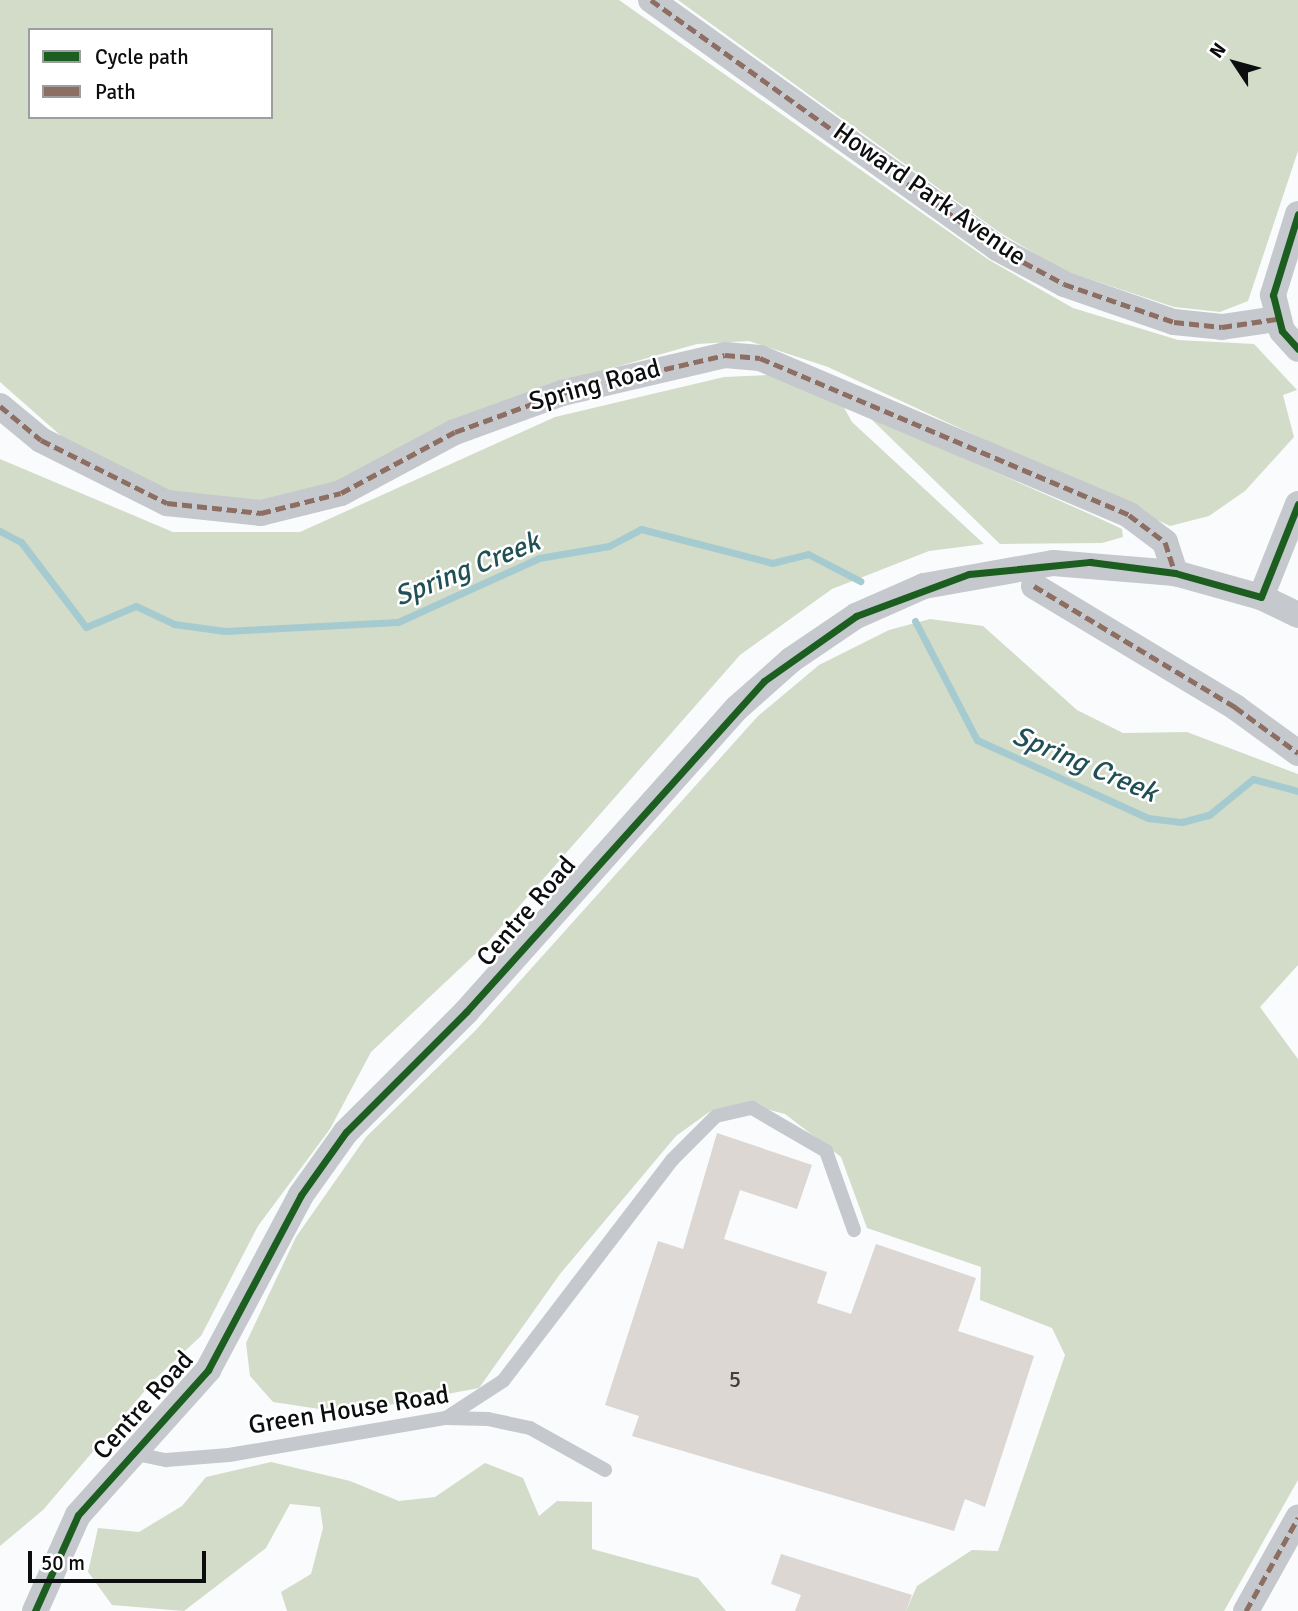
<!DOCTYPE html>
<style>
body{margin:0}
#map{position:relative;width:1298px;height:1611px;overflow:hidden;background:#fafbfd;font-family:Signika,sans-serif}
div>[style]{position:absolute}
.forest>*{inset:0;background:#d3dcc8}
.stream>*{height:7px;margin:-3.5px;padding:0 3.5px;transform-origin:3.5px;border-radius:3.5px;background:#a5cbd0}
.building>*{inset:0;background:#dcd7d2}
.lane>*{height:14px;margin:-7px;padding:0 7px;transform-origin:7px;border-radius:7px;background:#c5c8cd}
.street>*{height:26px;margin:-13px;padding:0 13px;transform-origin:13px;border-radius:13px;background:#c5c8cd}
.quiet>*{height:5px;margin-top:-2.5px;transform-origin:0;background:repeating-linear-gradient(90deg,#8d6e63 0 10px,transparent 0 15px)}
.cycleway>*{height:7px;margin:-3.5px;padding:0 3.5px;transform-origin:3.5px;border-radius:3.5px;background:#1b5e20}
span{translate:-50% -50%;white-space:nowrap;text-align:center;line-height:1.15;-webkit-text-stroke:5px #fff;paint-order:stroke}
.number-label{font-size:23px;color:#40403f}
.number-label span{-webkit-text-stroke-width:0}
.street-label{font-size:26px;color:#0c0d0e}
.water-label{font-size:28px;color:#205055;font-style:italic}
.legend{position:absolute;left:28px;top:28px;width:245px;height:91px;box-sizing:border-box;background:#fff;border:2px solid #9e9e9f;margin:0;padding:9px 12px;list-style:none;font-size:21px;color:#0c0d0e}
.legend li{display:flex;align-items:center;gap:14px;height:35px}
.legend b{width:35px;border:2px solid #9e9e9f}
.north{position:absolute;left:1200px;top:28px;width:70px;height:70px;-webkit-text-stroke:5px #fff;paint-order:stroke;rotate:306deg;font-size:19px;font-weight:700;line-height:28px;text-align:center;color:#0c0d0e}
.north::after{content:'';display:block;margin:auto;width:24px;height:32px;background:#0c0d0e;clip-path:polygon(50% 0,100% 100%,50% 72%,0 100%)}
.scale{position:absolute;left:28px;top:1551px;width:178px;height:32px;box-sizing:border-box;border:4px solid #0c0d0e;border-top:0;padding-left:9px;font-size:21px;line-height:24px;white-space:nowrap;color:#0c0d0e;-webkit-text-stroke:5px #fff;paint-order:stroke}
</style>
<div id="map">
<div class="forest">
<i style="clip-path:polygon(evenodd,0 0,619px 0,989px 260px,1073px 308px,1178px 340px,1254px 344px,1297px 390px,1283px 395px,1294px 437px,1245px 491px,1209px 516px,1170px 526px,828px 367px,749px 341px,697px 344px,605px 370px,348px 480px,243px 508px,155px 488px,85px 457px,0 382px,0 0,30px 30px,271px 30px,271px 117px,30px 117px,30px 30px)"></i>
<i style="clip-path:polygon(678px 0,1298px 0,1298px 151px,1248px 301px,1220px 312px,1174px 307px,1062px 270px,999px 232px)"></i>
<i style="clip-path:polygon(769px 375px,837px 395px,852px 422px,984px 544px,929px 551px,832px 589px,740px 655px,486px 944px,371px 1052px,330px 1129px,258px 1226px,201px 1336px,154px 1380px,43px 1510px,0 1546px,0 459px,173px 532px,300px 532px,555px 417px,724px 377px)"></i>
<i style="clip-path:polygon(868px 416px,1092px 515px,1122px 529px,1123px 537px,1102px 543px,1000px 544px)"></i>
<i style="clip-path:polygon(930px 619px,983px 626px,1077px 710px,1123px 733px,1187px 732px,1298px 774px,1298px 965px,1260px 1007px,1298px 1059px,1298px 1480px,1224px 1611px,906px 1611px,917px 1586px,972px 1550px,998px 1551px,1065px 1355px,1052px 1328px,980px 1300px,981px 1267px,867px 1228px,841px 1157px,785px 1114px,746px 1104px,712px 1110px,676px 1136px,560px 1274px,479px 1388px,346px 1413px,273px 1402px,250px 1376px,246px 1343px,296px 1237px,366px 1137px,475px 1031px,758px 716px,819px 665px,889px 630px)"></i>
<i style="clip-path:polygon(271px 1462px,350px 1481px,399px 1501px,435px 1497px,485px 1463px,523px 1478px,539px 1516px,557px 1501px,592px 1502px,592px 1549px,698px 1578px,726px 1611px,287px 1611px,281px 1592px,311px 1574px,323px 1528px,320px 1507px,290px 1504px,266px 1548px,184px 1611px,112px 1605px,88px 1572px,98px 1528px,139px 1532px,182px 1506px,206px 1477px)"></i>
</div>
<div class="stream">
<i style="left:0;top:531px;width:24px;rotate:28deg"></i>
<i style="left:21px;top:542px;width:107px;rotate:52.6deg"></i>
<i style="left:86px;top:627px;width:54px;rotate:-22.8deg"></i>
<i style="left:136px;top:606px;width:42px;rotate:25.3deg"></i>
<i style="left:174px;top:624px;width:51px;rotate:7.8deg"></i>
<i style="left:225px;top:631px;width:173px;rotate:-3deg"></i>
<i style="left:398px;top:622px;width:155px;rotate:-24.4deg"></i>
<i style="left:539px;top:558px;width:71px;rotate:-9.7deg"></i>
<i style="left:609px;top:546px;width:36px;rotate:-28deg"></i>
<i style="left:641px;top:529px;width:135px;rotate:14.5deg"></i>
<i style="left:772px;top:563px;width:37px;rotate:-14deg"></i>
<i style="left:808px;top:554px;width:59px;rotate:27.4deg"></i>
<i style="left:915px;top:621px;width:134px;rotate:62.5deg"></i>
<i style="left:977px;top:740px;width:188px;rotate:24.5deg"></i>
<i style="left:1148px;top:818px;width:34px;rotate:7deg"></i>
<i style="left:1182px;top:822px;width:28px;rotate:-15deg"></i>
<i style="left:1209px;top:815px;width:57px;rotate:-39.3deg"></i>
<i style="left:1253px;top:779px;width:47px;rotate:14.9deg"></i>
</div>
<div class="building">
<i style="clip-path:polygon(717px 1133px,812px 1165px,797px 1209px,740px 1190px,724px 1239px,827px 1272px,817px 1303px,851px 1314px,876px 1244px,976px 1278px,958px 1331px,1034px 1356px,985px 1507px,965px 1499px,954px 1531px,632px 1436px,639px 1416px,605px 1405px,658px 1241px,683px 1249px)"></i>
<i style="clip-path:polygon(781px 1554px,912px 1595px,906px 1611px,795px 1611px,801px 1595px,771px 1584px)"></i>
</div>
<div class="lane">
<i style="left:446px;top:1418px;width:68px;rotate:-33deg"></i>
<i style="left:503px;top:1381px;width:278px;rotate:-52.6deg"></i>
<i style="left:672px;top:1160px;width:62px;rotate:-45deg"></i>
<i style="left:716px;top:1116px;width:37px;rotate:-13deg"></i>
<i style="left:752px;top:1108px;width:86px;rotate:30.2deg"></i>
<i style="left:826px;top:1151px;width:84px;rotate:70.5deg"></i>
<i style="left:132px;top:1453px;width:35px;rotate:12deg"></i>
<i style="left:166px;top:1460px;width:63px;rotate:-4.5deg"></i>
<i style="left:229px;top:1455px;width:220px;rotate:-9.7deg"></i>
<i style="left:446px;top:1418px;width:42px;rotate:1.4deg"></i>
<i style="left:488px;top:1419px;width:43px;rotate:12.1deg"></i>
<i style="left:530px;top:1428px;width:86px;rotate:29.2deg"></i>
</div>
<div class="street">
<i style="left:651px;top:0;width:426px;rotate:35.6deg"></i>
<i style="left:997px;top:248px;width:76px;rotate:28.2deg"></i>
<i style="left:1064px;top:284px;width:116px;rotate:19.1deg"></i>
<i style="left:1174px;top:322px;width:48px;rotate:5.9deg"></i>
<i style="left:1222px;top:327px;width:55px;rotate:-8.4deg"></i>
<i style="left:1298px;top:214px;width:85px;rotate:107.2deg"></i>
<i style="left:1273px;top:295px;width:37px;rotate:76deg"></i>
<i style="left:1282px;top:331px;width:24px;rotate:48deg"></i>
<i style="left:0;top:406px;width:53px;rotate:39.7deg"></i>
<i style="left:41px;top:440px;width:141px;rotate:26.6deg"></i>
<i style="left:167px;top:503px;width:95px;rotate:6.1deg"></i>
<i style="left:261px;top:513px;width:82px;rotate:-14deg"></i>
<i style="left:341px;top:493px;width:129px;rotate:-28.2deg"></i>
<i style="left:455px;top:432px;width:114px;rotate:-20deg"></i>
<i style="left:562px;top:393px;width:167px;rotate:-13.1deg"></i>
<i style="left:725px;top:355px;width:35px;rotate:5deg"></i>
<i style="left:760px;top:358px;width:401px;rotate:23deg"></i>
<i style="left:1129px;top:515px;width:45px;rotate:36.9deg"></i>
<i style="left:1165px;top:542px;width:33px;rotate:72deg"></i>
<i style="left:1034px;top:586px;width:235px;rotate:31deg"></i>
<i style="left:1235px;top:707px;width:78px;rotate:36.1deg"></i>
<i style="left:1261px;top:597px;width:100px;rotate:-68.3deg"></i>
<i style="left:35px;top:1611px;width:105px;rotate:-65.9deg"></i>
<i style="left:78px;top:1515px;width:195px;rotate:-48.1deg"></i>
<i style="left:208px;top:1370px;width:198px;rotate:-62deg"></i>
<i style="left:301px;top:1195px;width:77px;rotate:-54.5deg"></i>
<i style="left:346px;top:1132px;width:170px;rotate:-45deg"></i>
<i style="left:466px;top:1012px;width:407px;rotate:-48.3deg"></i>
<i style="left:737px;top:708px;width:72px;rotate:-41.6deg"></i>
<i style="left:791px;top:660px;width:78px;rotate:-34.1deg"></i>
<i style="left:856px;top:616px;width:74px;rotate:-23.8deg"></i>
<i style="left:924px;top:586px;width:131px;rotate:-10.1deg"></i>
<i style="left:1053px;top:563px;width:122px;rotate:4.7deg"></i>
<i style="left:1175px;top:573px;width:89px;rotate:15.6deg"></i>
<i style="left:1261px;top:597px;width:41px;rotate:25.9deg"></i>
<i style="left:1246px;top:1611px;width:107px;rotate:-60.8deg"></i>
</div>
<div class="quiet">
<i style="left:651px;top:0;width:426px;rotate:35.6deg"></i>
<i style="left:997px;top:248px;width:76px;rotate:28.2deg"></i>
<i style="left:1064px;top:284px;width:116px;rotate:19.1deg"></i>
<i style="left:1174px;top:322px;width:48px;rotate:5.9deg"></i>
<i style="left:1222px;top:327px;width:55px;rotate:-8.4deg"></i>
<i style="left:0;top:406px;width:53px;rotate:39.7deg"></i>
<i style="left:41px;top:440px;width:141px;rotate:26.6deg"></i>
<i style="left:167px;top:503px;width:95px;rotate:6.1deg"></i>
<i style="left:261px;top:513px;width:82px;rotate:-14deg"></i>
<i style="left:341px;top:493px;width:129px;rotate:-28.2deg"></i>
<i style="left:455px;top:432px;width:114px;rotate:-20deg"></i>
<i style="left:562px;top:393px;width:167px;rotate:-13.1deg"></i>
<i style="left:725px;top:355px;width:35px;rotate:5deg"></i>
<i style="left:760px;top:358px;width:401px;rotate:23deg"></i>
<i style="left:1129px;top:515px;width:45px;rotate:36.9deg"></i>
<i style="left:1165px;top:542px;width:33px;rotate:72deg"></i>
<i style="left:1034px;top:586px;width:235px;rotate:31deg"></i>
<i style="left:1235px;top:707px;width:78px;rotate:36.1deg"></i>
<i style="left:1246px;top:1611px;width:107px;rotate:-60.8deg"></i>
</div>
<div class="cycleway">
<i style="left:1298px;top:214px;width:85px;rotate:107.2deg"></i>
<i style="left:1273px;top:295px;width:37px;rotate:76deg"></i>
<i style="left:1282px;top:331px;width:24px;rotate:48deg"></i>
<i style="left:35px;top:1611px;width:105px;rotate:-65.9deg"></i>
<i style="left:78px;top:1515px;width:195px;rotate:-48.1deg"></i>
<i style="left:208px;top:1370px;width:198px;rotate:-62deg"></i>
<i style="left:301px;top:1195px;width:77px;rotate:-54.5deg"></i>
<i style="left:346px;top:1132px;width:170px;rotate:-45deg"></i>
<i style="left:466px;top:1012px;width:445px;rotate:-48deg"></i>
<i style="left:764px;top:681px;width:113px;rotate:-35.2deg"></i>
<i style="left:856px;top:616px;width:121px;rotate:-20.4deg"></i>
<i style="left:969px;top:574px;width:122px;rotate:-5.7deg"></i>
<i style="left:1090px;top:562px;width:86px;rotate:7.4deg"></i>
<i style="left:1175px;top:573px;width:89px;rotate:15.6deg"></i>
<i style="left:1261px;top:597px;width:100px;rotate:-68.3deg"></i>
</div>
<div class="number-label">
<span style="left:735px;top:1380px">5</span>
</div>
<div class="street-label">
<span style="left:929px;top:195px;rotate:35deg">Howard Park Avenue</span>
<span style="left:595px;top:386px;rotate:-15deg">Spring Road</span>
<span style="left:527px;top:912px;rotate:-49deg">Centre Road</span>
<span style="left:144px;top:1406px;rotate:-48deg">Centre Road</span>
<span style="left:349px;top:1411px;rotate:-9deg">Green House Road</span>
</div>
<div class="water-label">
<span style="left:467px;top:569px;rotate:-22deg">Spring Creek</span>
<span style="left:1085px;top:764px;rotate:23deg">Spring Creek</span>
</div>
<ul class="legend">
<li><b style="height:9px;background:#1b5e20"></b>Cycle path</li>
<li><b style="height:9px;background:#8d6e63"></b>Path</li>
</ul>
<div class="north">N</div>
<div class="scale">50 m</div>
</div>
